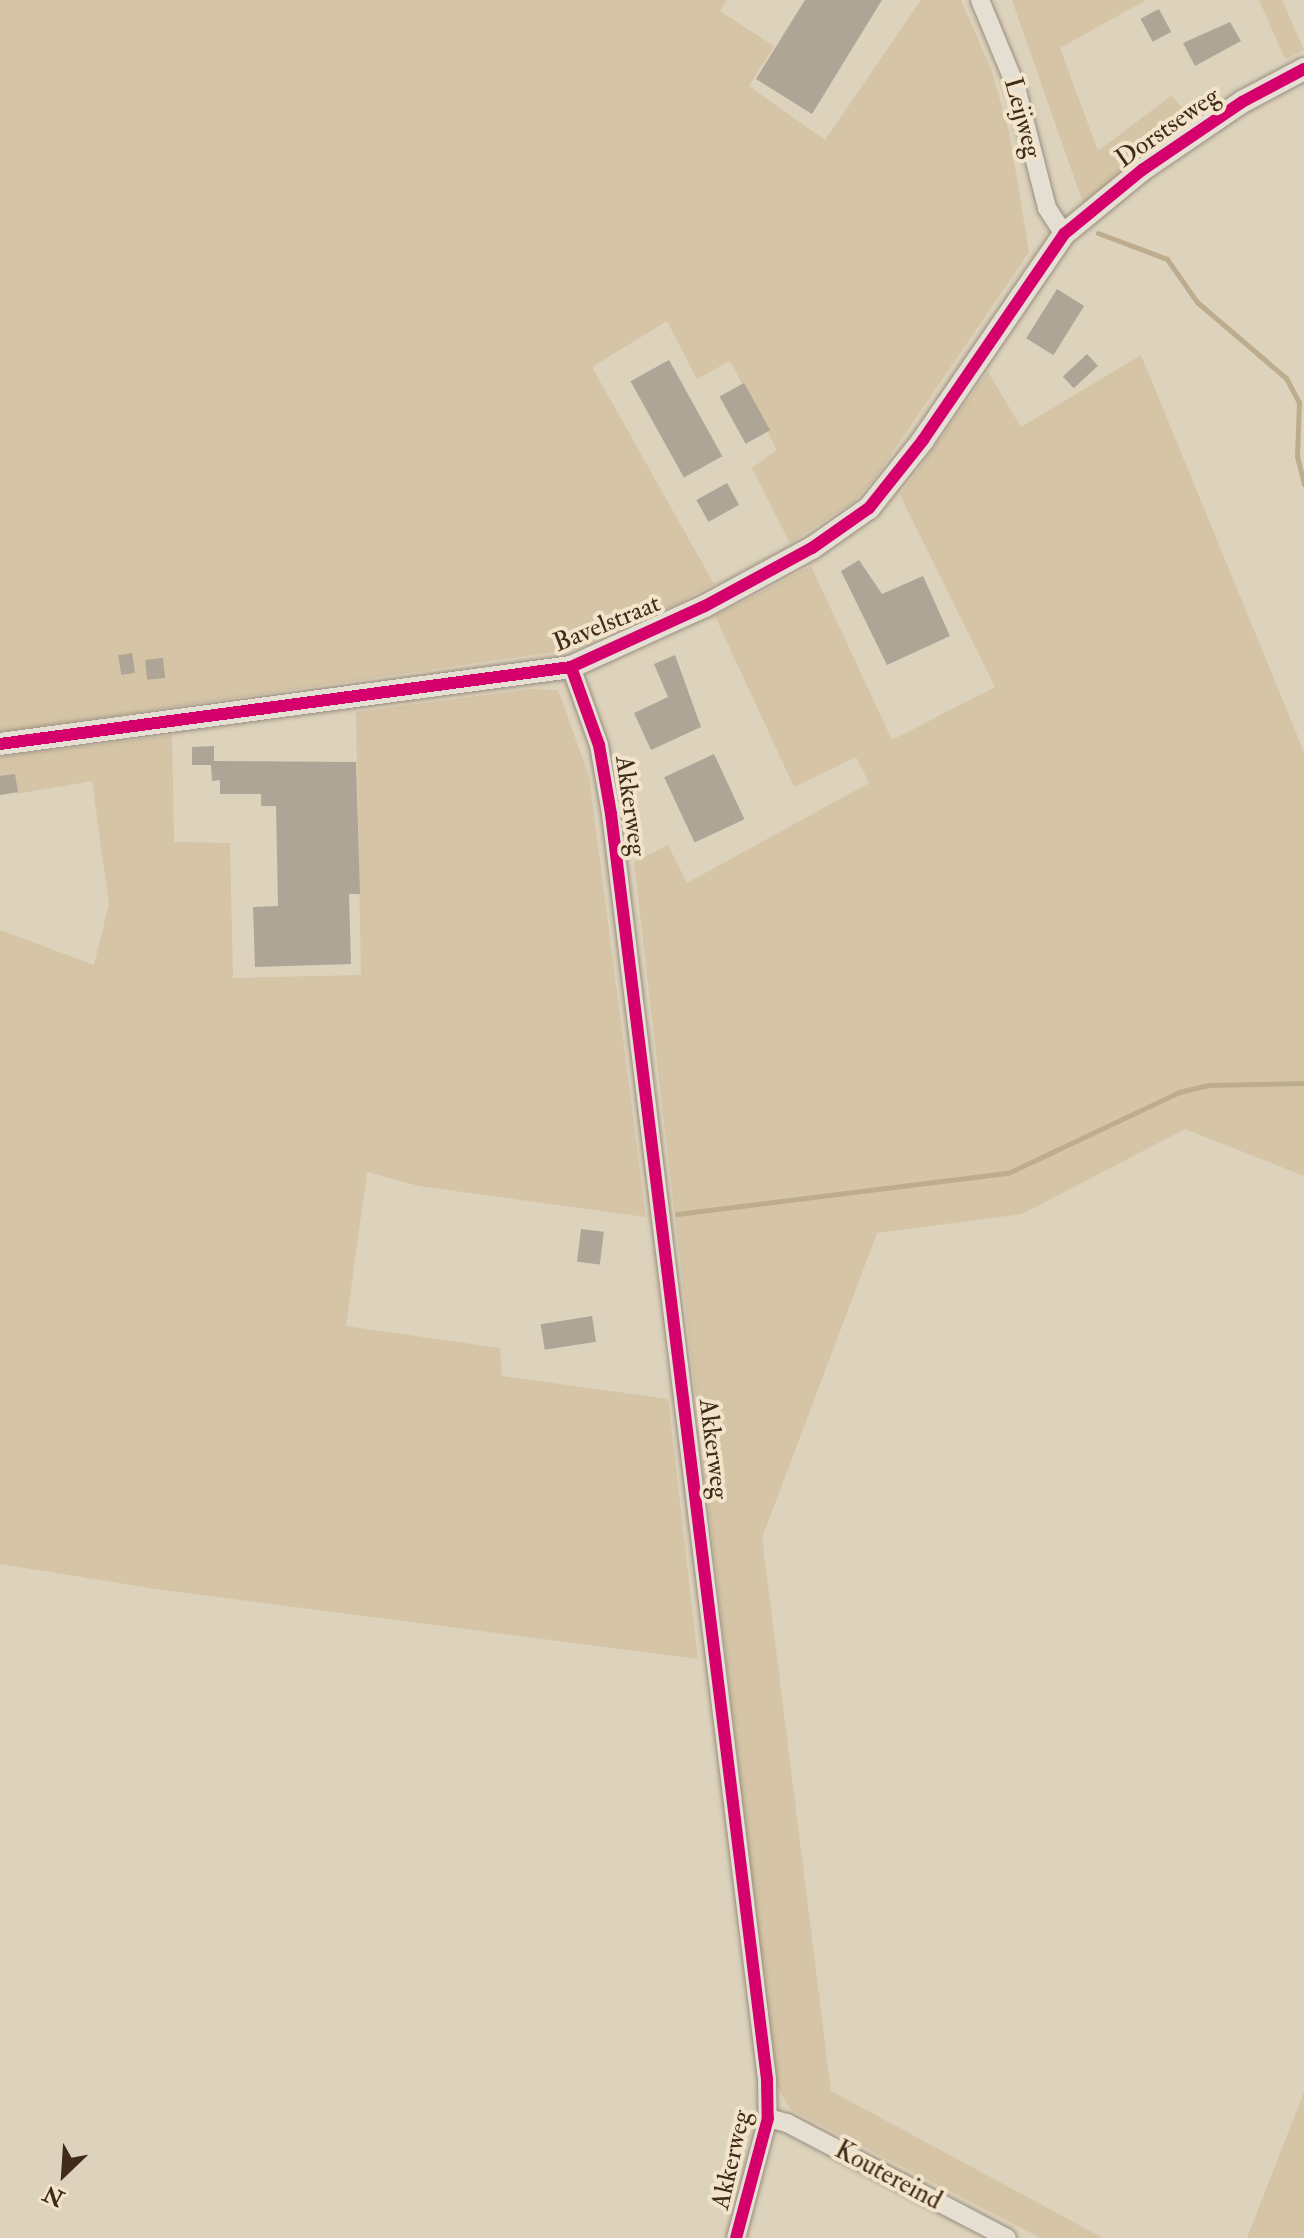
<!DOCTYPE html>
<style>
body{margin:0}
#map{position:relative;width:1304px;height:2238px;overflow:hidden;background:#ddd2bb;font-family:"IM FELL Double Pica",serif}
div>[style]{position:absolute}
.green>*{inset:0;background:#d5c4a6}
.stream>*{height:5px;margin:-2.5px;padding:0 2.5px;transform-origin:2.5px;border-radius:2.5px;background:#beac8e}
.building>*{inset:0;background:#afa596;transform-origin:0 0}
.roads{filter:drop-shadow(0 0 2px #978e7f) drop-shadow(0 0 2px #978e7f)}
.minor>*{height:18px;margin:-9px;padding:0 9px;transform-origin:9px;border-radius:9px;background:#e4ded3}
.tertiary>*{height:22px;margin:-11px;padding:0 11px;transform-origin:11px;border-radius:11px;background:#e4ded3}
.cycleway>*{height:12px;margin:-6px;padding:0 6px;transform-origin:6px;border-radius:6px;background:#d6006c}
span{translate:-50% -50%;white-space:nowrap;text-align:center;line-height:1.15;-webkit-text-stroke:8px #f2e4ca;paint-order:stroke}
.street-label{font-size:26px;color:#402b1b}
.north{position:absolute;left:24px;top:2134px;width:80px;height:80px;-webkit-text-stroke:6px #f2e4ca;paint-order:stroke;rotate:205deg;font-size:22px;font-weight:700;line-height:32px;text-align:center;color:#402b1b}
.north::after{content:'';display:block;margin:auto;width:28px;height:36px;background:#402b1b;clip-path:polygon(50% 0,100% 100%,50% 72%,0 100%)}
</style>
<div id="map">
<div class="green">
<i style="clip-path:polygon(0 0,727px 0,720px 11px,774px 46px,749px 86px,825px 140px,921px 0,961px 0,991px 69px,1009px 131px,1029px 252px,875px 478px,855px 501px,790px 543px,752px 468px,777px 450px,730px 361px,697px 379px,667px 321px,592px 367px,714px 584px,675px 605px,554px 652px,0 732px)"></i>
<i style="clip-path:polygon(1012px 0,1146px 0,1060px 48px,1098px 151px,1171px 96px,1192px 117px,1083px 203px)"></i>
<i style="clip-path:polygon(1259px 0,1282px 0,1304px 50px,1285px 59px)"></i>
<i style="clip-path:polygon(1141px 355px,1304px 752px,1304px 1176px,1185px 1129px,1022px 1214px,877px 1233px,762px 1538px,831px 2091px,1103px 2238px,1041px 2238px,790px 2109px,775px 2082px,634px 862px,668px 845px,687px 883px,869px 783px,856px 757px,794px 787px,715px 616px,811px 566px,892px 740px,995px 687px,900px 495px,988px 372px,1021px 427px)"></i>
<i style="clip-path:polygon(530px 689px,558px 690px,589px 776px,646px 1217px,419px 1186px,367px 1172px,346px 1326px,500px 1348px,502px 1376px,668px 1399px,698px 1659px,163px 1590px,0 1564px,0 930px,94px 965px,109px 904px,92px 781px,16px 794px,14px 780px,0 782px,0 757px,172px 735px,174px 842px,230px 843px,233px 978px,361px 975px,356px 712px)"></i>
<i style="clip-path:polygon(1304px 2092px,1304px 2238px,1247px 2238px)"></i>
</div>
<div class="stream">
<i style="left:1098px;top:233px;width:74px;rotate:20.6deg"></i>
<i style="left:1167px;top:259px;width:52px;rotate:55.1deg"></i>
<i style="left:1197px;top:302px;width:117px;rotate:40.5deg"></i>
<i style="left:1286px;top:378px;width:27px;rotate:62deg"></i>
<i style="left:1299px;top:402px;width:54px;rotate:92.1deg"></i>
<i style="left:1297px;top:456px;width:29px;rotate:76deg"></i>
<i style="left:677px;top:1214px;width:334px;rotate:-7.1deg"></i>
<i style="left:1008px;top:1173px;width:189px;rotate:-25.3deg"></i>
<i style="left:1179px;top:1092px;width:31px;rotate:-13deg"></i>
<i style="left:1209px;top:1085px;width:95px;rotate:-1.2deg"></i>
</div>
<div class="building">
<i style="clip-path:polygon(805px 0,882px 0,812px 114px,756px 79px)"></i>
<i style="left:1159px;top:9px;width:26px;height:21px;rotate:62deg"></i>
<i style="clip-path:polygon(1230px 22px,1241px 41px,1195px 66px,1183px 43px)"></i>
<i style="left:1057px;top:289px;width:32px;height:58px;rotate:32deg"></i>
<i style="left:1087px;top:354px;width:16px;height:33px;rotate:47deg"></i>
<i style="left:669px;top:360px;width:110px;height:44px;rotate:61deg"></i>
<i style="left:744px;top:383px;width:54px;height:28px;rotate:61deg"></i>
<i style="left:727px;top:483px;width:25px;height:35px;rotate:61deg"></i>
<i style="clip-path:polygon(859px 560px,882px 594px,923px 576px,950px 636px,887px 665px,841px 571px)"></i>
<i style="left:132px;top:653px;width:20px;height:14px;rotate:81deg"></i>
<i style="clip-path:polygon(675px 655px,701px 727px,651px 750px,634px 713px,668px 697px,654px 664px)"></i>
<i style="left:163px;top:658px;width:20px;height:18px;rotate:84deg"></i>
<i style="clip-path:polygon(214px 746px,214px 761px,356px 762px,360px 894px,349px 894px,351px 964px,255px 967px,253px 907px,278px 906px,276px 806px,261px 806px,261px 794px,220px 794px,220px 780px,212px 781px,211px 765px,192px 765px,192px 747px)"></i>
<i style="left:714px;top:754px;width:72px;height:55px;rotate:65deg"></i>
<i style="clip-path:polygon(15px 774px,18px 792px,0 795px,0 776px)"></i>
<i style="left:581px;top:1229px;width:23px;height:33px;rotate:7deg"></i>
<i style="left:592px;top:1316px;width:26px;height:52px;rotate:81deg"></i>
</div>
<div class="roads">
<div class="minor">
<i style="left:980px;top:0;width:94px;rotate:67.5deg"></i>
<i style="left:1016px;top:87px;width:125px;rotate:75.6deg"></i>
<i style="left:1047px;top:208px;width:31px;rotate:57deg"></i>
<i style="left:571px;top:667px;width:83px;rotate:70.3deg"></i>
<i style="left:599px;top:745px;width:70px;rotate:80.1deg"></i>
<i style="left:611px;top:814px;width:1275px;rotate:82.97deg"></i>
<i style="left:767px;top:2079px;width:39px;rotate:89deg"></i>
<i style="left:768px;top:2118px;width:124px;rotate:104.9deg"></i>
<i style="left:768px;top:2118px;width:20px;rotate:15deg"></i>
<i style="left:787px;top:2123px;width:248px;rotate:27.6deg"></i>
</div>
<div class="tertiary">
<i style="left:0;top:744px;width:576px;rotate:-7.68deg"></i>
<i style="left:571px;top:667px;width:147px;rotate:-24.5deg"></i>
<i style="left:705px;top:606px;width:122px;rotate:-28.5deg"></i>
<i style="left:812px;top:548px;width:70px;rotate:-35.1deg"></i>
<i style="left:869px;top:508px;width:87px;rotate:-51.5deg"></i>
<i style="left:923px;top:440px;width:250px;rotate:-55.6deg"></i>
<i style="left:1064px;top:234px;width:101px;rotate:-39.4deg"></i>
<i style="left:1142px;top:170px;width:121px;rotate:-34.2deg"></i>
<i style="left:1242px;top:102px;width:70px;rotate:-28deg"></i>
</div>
</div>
<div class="cycleway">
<i style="left:571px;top:667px;width:83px;rotate:70.3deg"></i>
<i style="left:599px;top:745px;width:70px;rotate:80.1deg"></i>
<i style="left:611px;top:814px;width:1275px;rotate:82.97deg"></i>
<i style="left:767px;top:2079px;width:39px;rotate:89deg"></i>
<i style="left:768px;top:2118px;width:124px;rotate:104.9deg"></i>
<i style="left:0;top:744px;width:576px;rotate:-7.68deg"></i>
<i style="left:571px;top:667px;width:147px;rotate:-24.5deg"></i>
<i style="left:705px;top:606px;width:122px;rotate:-28.5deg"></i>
<i style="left:812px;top:548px;width:70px;rotate:-35.1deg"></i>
<i style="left:869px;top:508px;width:87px;rotate:-51.5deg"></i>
<i style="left:923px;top:440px;width:250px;rotate:-55.6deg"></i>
<i style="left:1064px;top:234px;width:101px;rotate:-39.4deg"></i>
<i style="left:1142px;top:170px;width:121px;rotate:-34.2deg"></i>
<i style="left:1242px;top:102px;width:70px;rotate:-28deg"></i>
</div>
<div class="street-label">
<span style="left:1022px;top:118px;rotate:75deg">Leijweg</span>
<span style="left:1168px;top:128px;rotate:-35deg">Dorstseweg</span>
<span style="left:607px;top:624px;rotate:-22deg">Bavelstraat</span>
<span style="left:630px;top:806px;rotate:82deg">Akkerweg</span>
<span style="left:713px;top:1449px;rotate:83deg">Akkerweg</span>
<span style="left:732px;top:2160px;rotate:-77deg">Akkerweg</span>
<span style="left:888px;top:2176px;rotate:28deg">Koutereind</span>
</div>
<div class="north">N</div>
</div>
